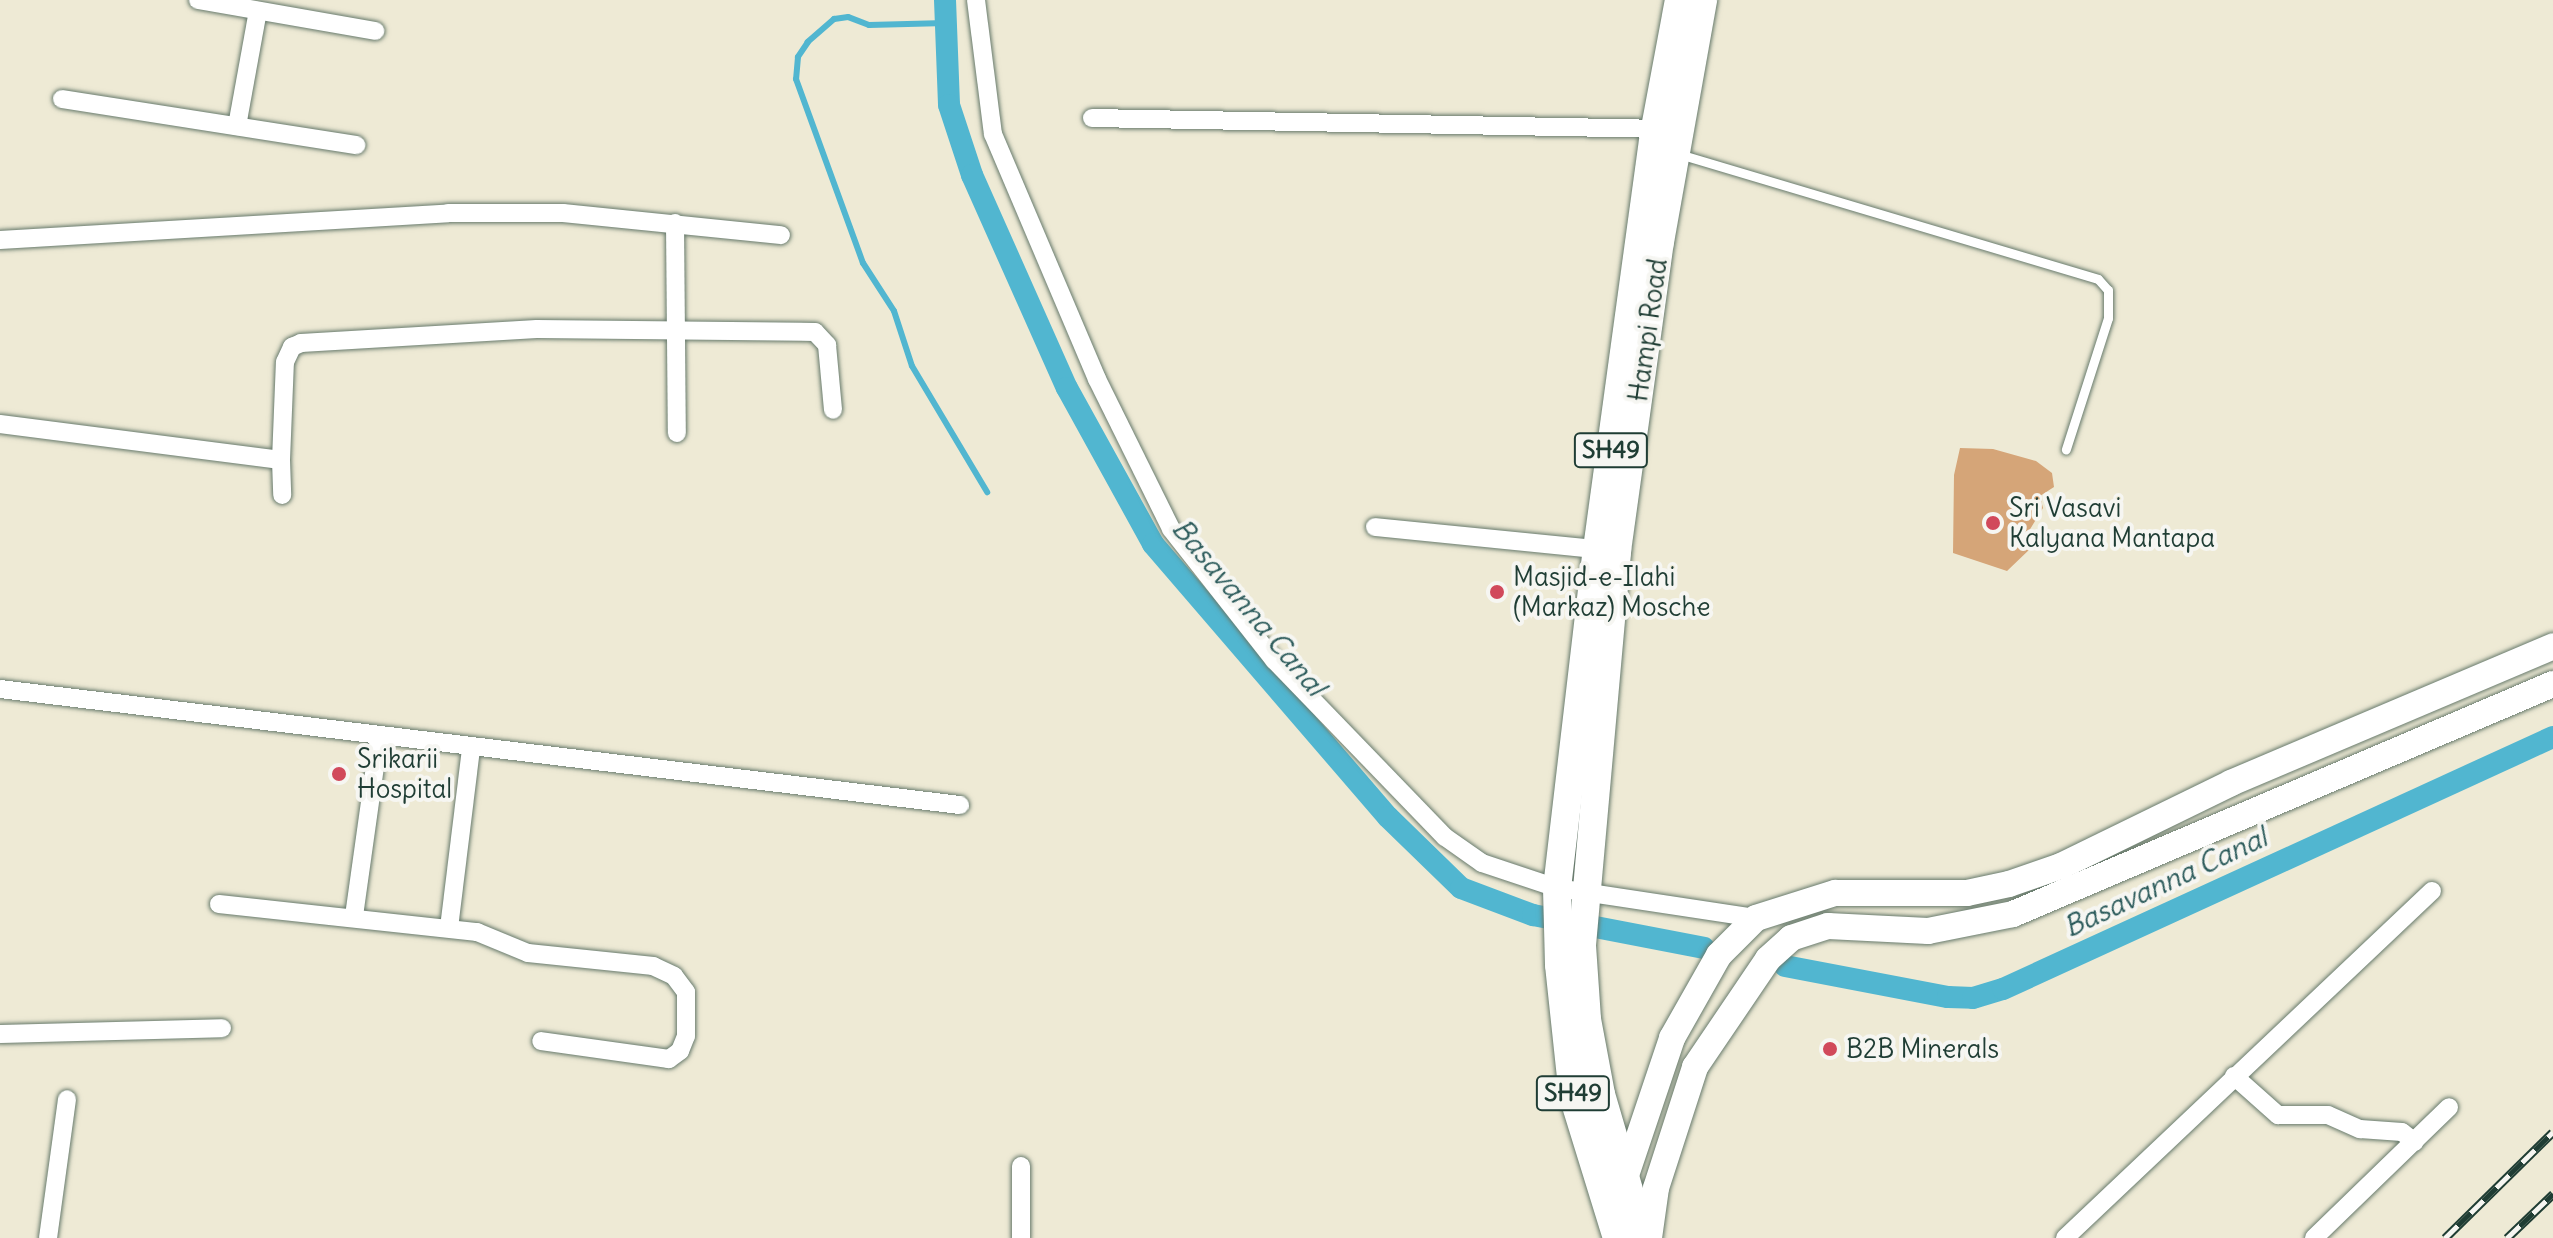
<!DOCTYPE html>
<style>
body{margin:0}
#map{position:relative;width:2553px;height:1238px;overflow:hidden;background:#eeead5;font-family:Delius,sans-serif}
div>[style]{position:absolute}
.stream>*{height:6px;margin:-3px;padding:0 3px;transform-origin:3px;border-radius:3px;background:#51b6d0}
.canal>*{height:22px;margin:-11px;padding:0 11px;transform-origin:11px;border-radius:11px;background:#51b6d0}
.building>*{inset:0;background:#d5a578}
.roads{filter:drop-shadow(0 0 2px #677a6c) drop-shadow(0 0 2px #677a6c)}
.service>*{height:9px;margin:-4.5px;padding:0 4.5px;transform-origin:4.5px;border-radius:4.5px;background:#fff}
.minor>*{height:18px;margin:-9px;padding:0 9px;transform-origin:9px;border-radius:9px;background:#fff}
.secondary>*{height:26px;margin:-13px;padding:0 13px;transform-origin:13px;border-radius:13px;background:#fff}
.primary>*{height:28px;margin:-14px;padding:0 14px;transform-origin:14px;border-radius:14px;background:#fff}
.rail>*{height:9px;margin-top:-4.5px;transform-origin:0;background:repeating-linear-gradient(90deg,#f6f6f2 0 18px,#1f3d34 0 36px);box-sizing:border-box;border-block:2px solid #1f3d34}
.dots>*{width:22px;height:22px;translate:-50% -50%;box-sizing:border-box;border:4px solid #f6f6f2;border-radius:50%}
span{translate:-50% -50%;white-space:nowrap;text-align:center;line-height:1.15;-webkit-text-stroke:8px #f6f6f2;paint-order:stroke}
.shield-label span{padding:2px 6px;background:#f6f6f2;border:2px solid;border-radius:6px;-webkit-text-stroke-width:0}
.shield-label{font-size:24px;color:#1f3d34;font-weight:700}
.street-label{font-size:26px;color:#1f3d34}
.poi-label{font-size:26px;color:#1f3d34}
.left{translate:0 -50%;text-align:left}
.water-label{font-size:28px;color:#2c5b5b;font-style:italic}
</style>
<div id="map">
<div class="stream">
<i style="left:946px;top:23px;width:77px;rotate:178.5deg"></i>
<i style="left:869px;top:25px;width:22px;rotate:-159deg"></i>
<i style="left:848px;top:17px;width:14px;rotate:172deg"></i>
<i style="left:834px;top:19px;width:35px;rotate:139deg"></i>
<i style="left:808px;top:42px;width:18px;rotate:124deg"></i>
<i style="left:798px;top:57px;width:22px;rotate:95deg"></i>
<i style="left:796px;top:79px;width:196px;rotate:70deg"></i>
<i style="left:863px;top:263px;width:57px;rotate:57.1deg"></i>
<i style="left:894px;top:311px;width:58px;rotate:71.9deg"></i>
<i style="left:912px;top:366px;width:147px;rotate:59.2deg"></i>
</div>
<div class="canal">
<i style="left:945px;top:0;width:105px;rotate:87.8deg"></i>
<i style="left:949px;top:105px;width:74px;rotate:71.8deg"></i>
<i style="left:972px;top:175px;width:233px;rotate:66deg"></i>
<i style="left:1067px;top:388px;width:178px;rotate:61.1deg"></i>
<i style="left:1153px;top:544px;width:360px;rotate:49.3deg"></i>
<i style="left:1388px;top:817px;width:102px;rotate:44.2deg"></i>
<i style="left:1461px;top:888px;width:77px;rotate:20.6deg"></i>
<i style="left:1533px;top:915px;width:174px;rotate:10.9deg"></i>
<i style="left:1785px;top:966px;width:166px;rotate:10.8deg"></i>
<i style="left:1948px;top:997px;width:25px;rotate:2deg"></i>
<i style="left:1973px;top:998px;width:31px;rotate:-17deg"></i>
<i style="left:2003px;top:989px;width:605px;rotate:-24.62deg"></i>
</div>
<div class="building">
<i style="clip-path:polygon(1960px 448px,1993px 449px,2036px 461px,2052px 473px,2054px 487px,2040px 496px,2043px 508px,2024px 539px,2031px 548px,2007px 571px,1953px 553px,1954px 475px)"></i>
</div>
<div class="roads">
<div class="service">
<i style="left:1679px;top:154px;width:437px;rotate:16.6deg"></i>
<i style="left:2098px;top:279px;width:15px;rotate:48deg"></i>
<i style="left:2108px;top:290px;width:28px;rotate:90deg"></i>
<i style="left:2108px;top:318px;width:138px;rotate:107.8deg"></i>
</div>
<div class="minor">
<i style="left:198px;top:0;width:180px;rotate:9.9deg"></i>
<i style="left:976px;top:0;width:135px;rotate:82.8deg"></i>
<i style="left:993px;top:134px;width:266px;rotate:67deg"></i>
<i style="left:1097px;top:379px;width:167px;rotate:63.7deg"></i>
<i style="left:1171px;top:529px;width:167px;rotate:51.8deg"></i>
<i style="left:1274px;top:660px;width:246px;rotate:46deg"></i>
<i style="left:1445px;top:837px;width:45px;rotate:35.1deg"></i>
<i style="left:1482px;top:863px;width:79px;rotate:18.4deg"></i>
<i style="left:1557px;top:888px;width:201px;rotate:8.6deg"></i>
<i style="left:62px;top:99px;width:298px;rotate:8.9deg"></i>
<i style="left:1092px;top:118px;width:573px;rotate:1.1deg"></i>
<i style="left:237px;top:126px;width:117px;rotate:-79.7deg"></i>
<i style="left:675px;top:223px;width:210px;rotate:89.5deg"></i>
<i style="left:0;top:240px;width:449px;rotate:-3.4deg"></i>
<i style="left:448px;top:213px;width:115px"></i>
<i style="left:563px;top:213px;width:219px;rotate:5.8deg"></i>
<i style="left:0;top:424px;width:283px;rotate:7.3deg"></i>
<i style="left:281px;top:460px;width:35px;rotate:88deg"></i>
<i style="left:281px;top:460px;width:98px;rotate:-87.7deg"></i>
<i style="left:285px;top:362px;width:17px;rotate:-65deg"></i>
<i style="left:292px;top:347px;width:10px;rotate:-24deg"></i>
<i style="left:301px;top:343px;width:236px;rotate:-3.4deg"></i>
<i style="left:537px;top:329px;width:278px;rotate:0.6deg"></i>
<i style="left:815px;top:332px;width:18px;rotate:47deg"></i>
<i style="left:827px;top:345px;width:65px;rotate:84.7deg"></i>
<i style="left:1375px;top:527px;width:232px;rotate:5.7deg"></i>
<i style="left:0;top:689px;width:967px;rotate:6.89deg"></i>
<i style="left:219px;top:904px;width:260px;rotate:6.2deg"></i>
<i style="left:477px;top:932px;width:55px;rotate:22.4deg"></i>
<i style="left:528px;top:953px;width:126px;rotate:5.9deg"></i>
<i style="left:653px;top:966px;width:23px;rotate:25deg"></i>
<i style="left:674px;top:976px;width:20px;rotate:53deg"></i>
<i style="left:686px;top:992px;width:44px;rotate:90deg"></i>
<i style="left:686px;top:1036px;width:16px;rotate:112deg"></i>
<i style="left:680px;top:1051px;width:14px;rotate:144deg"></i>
<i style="left:669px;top:1059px;width:129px;rotate:-172deg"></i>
<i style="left:354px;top:916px;width:181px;rotate:-82deg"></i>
<i style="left:449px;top:928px;width:180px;rotate:-83deg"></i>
<i style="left:0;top:1034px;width:222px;rotate:-1.5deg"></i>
<i style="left:2234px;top:1076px;width:59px;rotate:41.6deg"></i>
<i style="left:2278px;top:1115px;width:50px"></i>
<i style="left:2328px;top:1115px;width:35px;rotate:24deg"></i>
<i style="left:2360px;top:1129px;width:42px;rotate:4.1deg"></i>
<i style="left:2402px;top:1132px;width:16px;rotate:38deg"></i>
<i style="left:48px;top:1238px;width:140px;rotate:-82.2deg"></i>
<i style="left:1021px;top:1238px;width:72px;rotate:-90deg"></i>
<i style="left:2065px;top:1238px;width:505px;rotate:-43.4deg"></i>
<i style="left:2314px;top:1238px;width:188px;rotate:-44.1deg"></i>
</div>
<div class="secondary">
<i style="left:1626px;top:1175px;width:145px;rotate:-71.4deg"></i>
<i style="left:1672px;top:1038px;width:95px;rotate:-60.5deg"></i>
<i style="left:1719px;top:955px;width:52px;rotate:-45deg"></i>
<i style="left:1756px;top:918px;width:83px;rotate:-17.6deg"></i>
<i style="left:1835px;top:893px;width:132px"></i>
<i style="left:1967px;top:893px;width:43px;rotate:-12.1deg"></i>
<i style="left:2009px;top:884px;width:55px;rotate:-19.1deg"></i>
<i style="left:2061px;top:866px;width:189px;rotate:-26deg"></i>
<i style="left:2231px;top:783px;width:350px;rotate:-23deg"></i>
<i style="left:1649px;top:1238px;width:50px;rotate:-82deg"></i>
<i style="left:1656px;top:1188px;width:127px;rotate:-72.1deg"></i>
<i style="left:1695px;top:1067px;width:130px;rotate:-55.9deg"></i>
<i style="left:1768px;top:959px;width:31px;rotate:-42deg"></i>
<i style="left:1791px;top:938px;width:39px;rotate:-18deg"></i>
<i style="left:1828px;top:926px;width:100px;rotate:2.9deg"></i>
<i style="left:1928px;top:931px;width:87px;rotate:-11.3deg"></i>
<i style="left:2013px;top:914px;width:587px;rotate:-23.07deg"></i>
</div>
<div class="primary">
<i style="left:1617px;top:1238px;width:149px;rotate:-107.2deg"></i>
<i style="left:1573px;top:1096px;width:132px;rotate:-96.1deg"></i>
<i style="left:1559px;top:965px;width:77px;rotate:-91.5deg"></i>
<i style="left:1557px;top:888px;width:341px;rotate:-83.3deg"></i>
<i style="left:1597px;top:549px;width:425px;rotate:-82.2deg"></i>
<i style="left:1655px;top:128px;width:130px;rotate:-79.4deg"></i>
<i style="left:1643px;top:1238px;width:150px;rotate:-106.3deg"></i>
<i style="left:1601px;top:1094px;width:76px;rotate:-100.6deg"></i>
<i style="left:1587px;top:1019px;width:74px;rotate:-93.9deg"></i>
<i style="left:1582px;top:945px;width:396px;rotate:-84.9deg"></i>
<i style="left:1617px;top:551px;width:312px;rotate:-82.1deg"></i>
<i style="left:1660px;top:242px;width:246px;rotate:-79.9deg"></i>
</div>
</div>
<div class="rail">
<i style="left:2445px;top:1238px;width:151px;rotate:-44.5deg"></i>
<i style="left:2507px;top:1238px;width:64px;rotate:-43.7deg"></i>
</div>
<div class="dots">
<i style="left:1993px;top:523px;background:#d1495b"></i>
<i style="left:1497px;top:592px;background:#d1495b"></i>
<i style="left:339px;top:774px;background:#d1495b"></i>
<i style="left:1830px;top:1049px;background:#d1495b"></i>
</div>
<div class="shield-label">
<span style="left:1611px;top:450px">SH49</span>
<span style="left:1573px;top:1093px">SH49</span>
</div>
<div class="street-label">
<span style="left:1648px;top:330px;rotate:-82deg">Hampi Road</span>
</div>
<div class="poi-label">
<span class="left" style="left:2009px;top:523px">Sri Vasavi<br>Kalyana Mantapa</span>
<span class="left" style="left:1513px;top:592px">Masjid-e-Ilahi<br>(Markaz) Mosche</span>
<span class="left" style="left:357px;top:774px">Srikarii<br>Hospital</span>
<span class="left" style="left:1846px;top:1049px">B2B Minerals</span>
</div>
<div class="water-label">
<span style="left:1249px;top:607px;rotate:50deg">Basavanna Canal</span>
<span style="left:2165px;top:882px;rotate:-25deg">Basavanna Canal</span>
</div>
</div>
